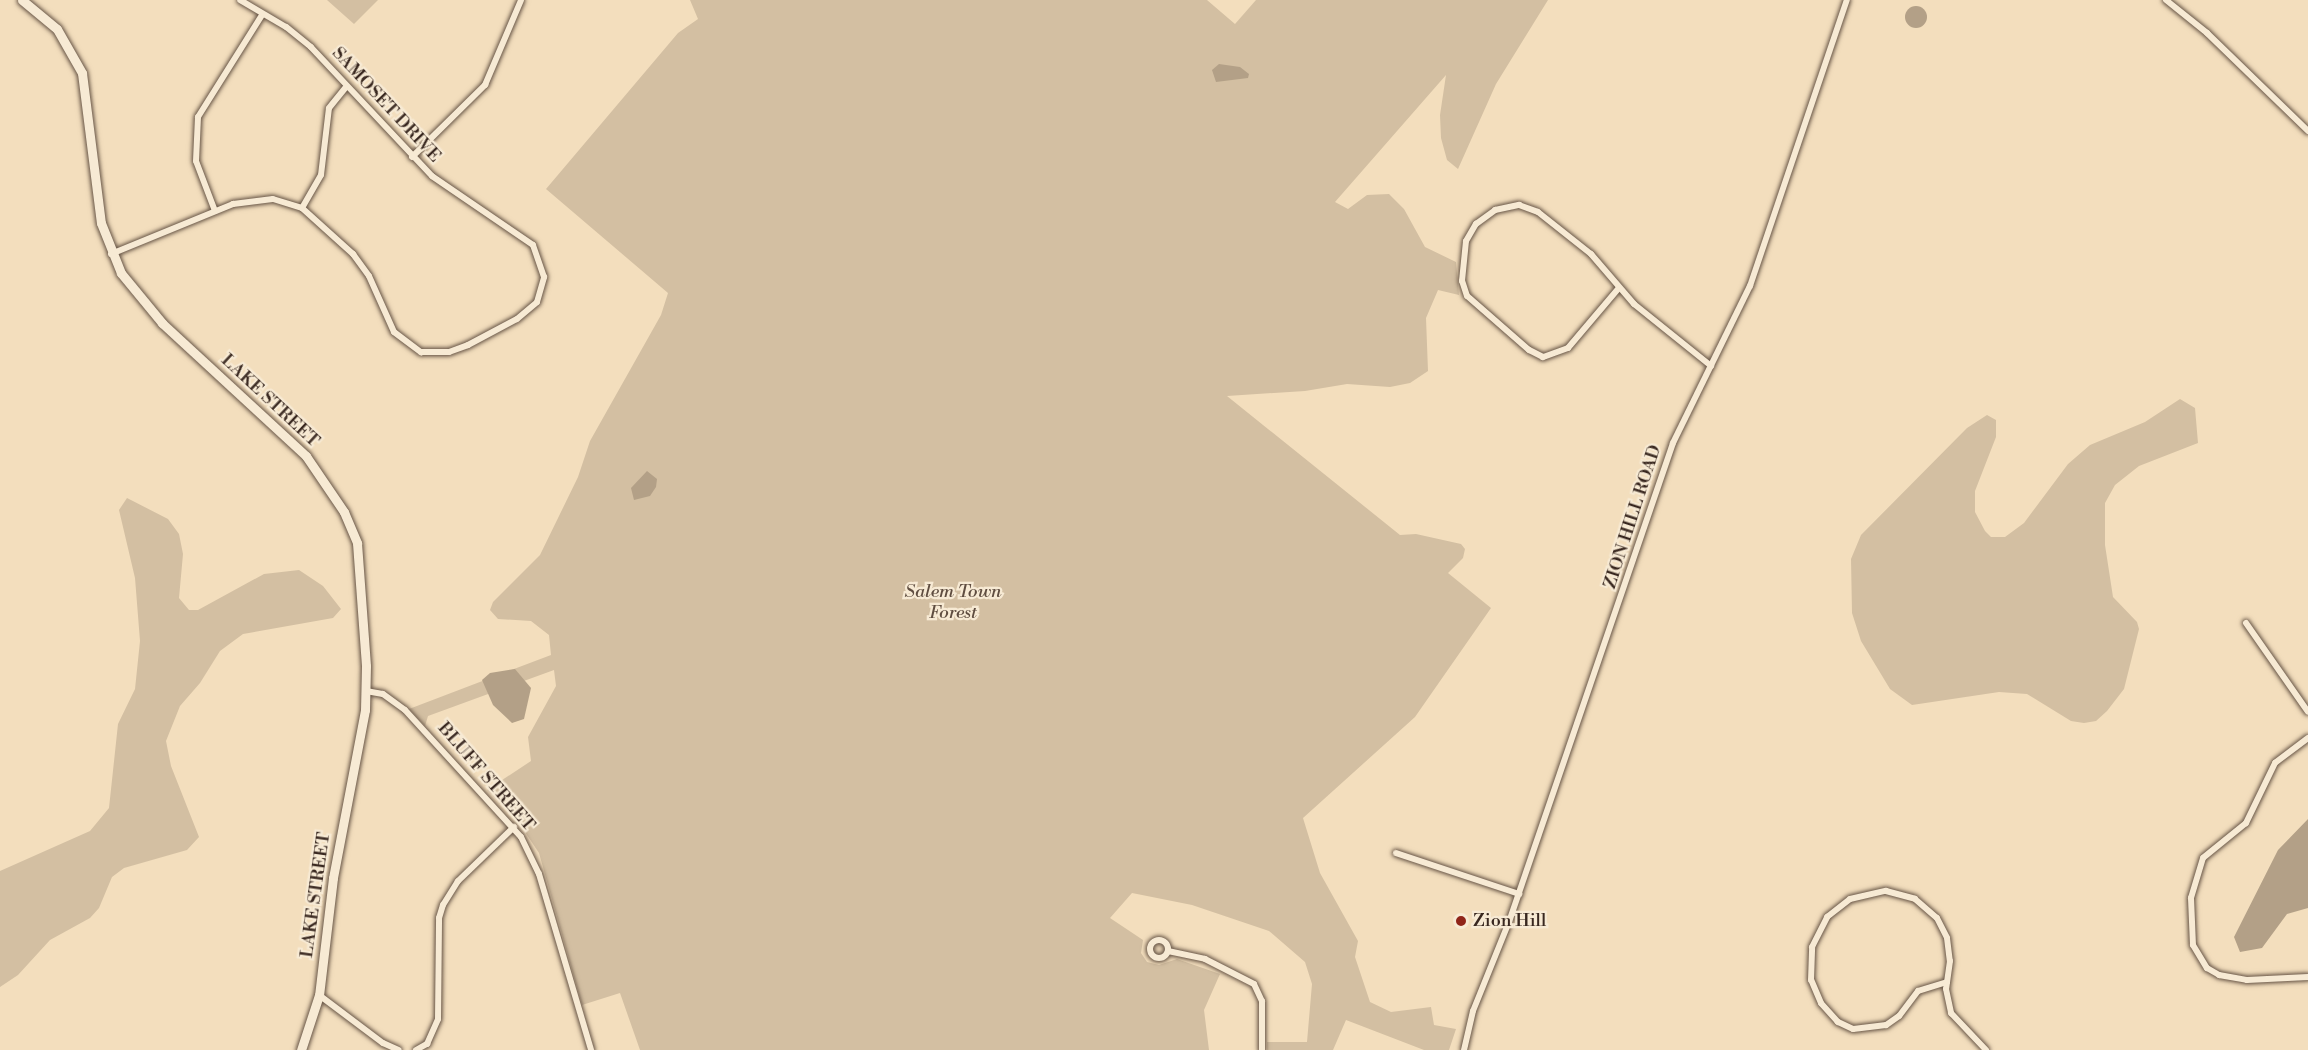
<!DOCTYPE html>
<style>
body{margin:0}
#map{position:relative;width:2308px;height:1050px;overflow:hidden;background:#f3debd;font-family:"Libre Bodoni",serif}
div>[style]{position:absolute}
.green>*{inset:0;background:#d3bfa2}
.water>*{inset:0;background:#b3a087}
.round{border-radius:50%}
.roads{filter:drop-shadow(0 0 2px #675546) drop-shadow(0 0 2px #675546)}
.street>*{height:6px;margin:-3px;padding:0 3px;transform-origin:3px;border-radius:3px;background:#f7ead4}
.street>.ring{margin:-3px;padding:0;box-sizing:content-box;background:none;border:6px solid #f7ead4;border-radius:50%}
.secondary>*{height:9px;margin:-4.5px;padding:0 4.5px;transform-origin:4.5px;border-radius:4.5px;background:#f7ead4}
.dots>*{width:16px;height:16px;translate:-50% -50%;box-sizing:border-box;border:3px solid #f7ead4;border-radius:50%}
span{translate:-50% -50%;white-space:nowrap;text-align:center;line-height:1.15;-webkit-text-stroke:4.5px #f7ead4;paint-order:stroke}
.street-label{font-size:18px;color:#38271f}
.park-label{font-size:18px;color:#5f4d40;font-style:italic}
.poi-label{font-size:18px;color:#38271f}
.left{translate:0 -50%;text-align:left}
</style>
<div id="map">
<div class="green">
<i style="clip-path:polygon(327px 0,378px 0,354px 24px)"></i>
<i style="clip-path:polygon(690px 0,1207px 0,1235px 24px,1256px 0,1548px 0,1496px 84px,1458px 169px,1447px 160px,1441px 138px,1440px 115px,1446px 75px,1335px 202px,1348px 209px,1367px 195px,1389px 194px,1404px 209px,1425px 247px,1456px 262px,1459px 295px,1438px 290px,1426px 318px,1428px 371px,1410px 383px,1390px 387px,1347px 384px,1305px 391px,1227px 396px,1400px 535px,1416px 534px,1461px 544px,1465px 549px,1463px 558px,1448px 573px,1491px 608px,1415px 717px,1303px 818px,1320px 873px,1358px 941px,1355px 957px,1370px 1002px,1391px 1012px,1431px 1007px,1434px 1025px,1456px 1029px,1449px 1050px,1424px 1050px,1346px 1020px,1333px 1050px,1267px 1050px,1267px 1042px,1307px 1042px,1312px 984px,1305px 962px,1269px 931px,1192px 905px,1132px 893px,1110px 918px,1143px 940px,1141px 953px,1147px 962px,1159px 965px,1177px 959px,1220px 974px,1204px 1010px,1209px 1050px,640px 1050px,620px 993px,582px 1005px,539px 853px,517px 820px,487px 790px,531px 761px,528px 737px,556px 686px,554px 670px,428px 716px,425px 726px,409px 709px,551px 655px,549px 635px,531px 621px,498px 619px,490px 610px,493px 602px,540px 555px,578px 477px,590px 441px,661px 315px,668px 293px,546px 189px,678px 33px,698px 19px)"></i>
<i style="clip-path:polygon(2180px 399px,2195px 408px,2198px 443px,2139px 466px,2115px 485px,2105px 503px,2105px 545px,2113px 597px,2137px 622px,2139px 629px,2124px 689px,2107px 711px,2096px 721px,2084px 723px,2071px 721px,2027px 694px,1999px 692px,1912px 705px,1890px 689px,1861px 641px,1852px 613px,1851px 559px,1861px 535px,1967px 428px,1987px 415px,1996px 420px,1996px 437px,1975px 491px,1975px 512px,1985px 531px,1991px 537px,2005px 537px,2024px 523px,2068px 464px,2090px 445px,2145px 422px)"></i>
<i style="clip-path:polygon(127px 498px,168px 519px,179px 534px,183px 554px,179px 598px,189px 610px,198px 610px,264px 574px,299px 570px,323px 586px,341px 609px,333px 618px,243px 634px,220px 651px,200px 683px,180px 706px,166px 741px,171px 766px,199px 837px,187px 850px,124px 868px,112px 877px,99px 908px,90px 918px,50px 940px,18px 975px,0 987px,0 871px,90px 831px,109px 808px,118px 724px,135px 689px,140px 641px,135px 578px,119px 510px)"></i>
</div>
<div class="water">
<i class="round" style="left:1905px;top:6px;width:22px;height:22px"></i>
<i style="clip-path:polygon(1219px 64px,1240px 67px,1249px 74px,1248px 78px,1216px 82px,1212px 70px)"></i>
<i style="clip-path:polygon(647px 471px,657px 479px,656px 487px,650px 496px,634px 500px,631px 488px)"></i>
<i style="clip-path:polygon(515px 669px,531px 688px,524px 719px,512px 723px,493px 705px,482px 680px,490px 673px)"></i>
<i style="clip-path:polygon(2308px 819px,2308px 908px,2287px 914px,2262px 948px,2240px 952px,2234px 937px,2278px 850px)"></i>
</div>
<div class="roads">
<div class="street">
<i style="left:2166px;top:0;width:53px;rotate:38.8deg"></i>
<i style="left:2207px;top:33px;width:141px;rotate:44.1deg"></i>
<i style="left:412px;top:157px;width:103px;rotate:-44.6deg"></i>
<i style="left:485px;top:85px;width:92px;rotate:-67deg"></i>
<i style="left:302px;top:208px;width:38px;rotate:-60deg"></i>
<i style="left:321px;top:175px;width:67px;rotate:-83.2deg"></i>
<i style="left:329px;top:108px;width:28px;rotate:-51deg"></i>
<i style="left:215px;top:211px;width:53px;rotate:-110.8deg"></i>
<i style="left:196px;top:161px;width:44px;rotate:-87.4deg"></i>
<i style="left:198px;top:117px;width:120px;rotate:-57.9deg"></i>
<i style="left:111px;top:254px;width:132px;rotate:-22.3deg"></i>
<i style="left:233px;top:204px;width:40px;rotate:-7.1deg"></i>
<i style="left:273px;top:199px;width:30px;rotate:17deg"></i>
<i style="left:302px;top:208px;width:69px;rotate:42deg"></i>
<i style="left:353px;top:254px;width:27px;rotate:54deg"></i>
<i style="left:369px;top:276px;width:61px;rotate:65.9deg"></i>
<i style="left:394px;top:332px;width:34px;rotate:37deg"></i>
<i style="left:421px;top:352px;width:28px"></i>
<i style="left:449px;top:352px;width:20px;rotate:-20deg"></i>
<i style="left:468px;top:345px;width:55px;rotate:-28deg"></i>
<i style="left:517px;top:319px;width:26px;rotate:-40deg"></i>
<i style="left:537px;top:302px;width:26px;rotate:-74deg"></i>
<i style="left:544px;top:277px;width:34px;rotate:-109deg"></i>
<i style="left:533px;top:245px;width:122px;rotate:-145.7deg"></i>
<i style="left:432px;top:176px;width:177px;rotate:-133.2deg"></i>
<i style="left:311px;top:47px;width:32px;rotate:-141deg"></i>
<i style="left:286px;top:27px;width:53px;rotate:-149.6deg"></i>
<i style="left:1618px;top:289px;width:77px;rotate:130.3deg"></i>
<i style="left:1568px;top:348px;width:27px;rotate:160deg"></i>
<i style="left:1543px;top:357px;width:16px;rotate:-153deg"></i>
<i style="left:1529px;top:350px;width:82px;rotate:-138.9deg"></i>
<i style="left:1467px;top:296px;width:16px;rotate:-108deg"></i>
<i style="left:1462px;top:281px;width:40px;rotate:-84.3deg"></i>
<i style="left:1466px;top:241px;width:20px;rotate:-60deg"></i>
<i style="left:1476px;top:224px;width:24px;rotate:-36deg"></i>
<i style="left:1495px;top:210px;width:25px;rotate:-12deg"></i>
<i style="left:1519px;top:205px;width:20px;rotate:20deg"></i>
<i style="left:1538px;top:212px;width:68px;rotate:38.4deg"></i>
<i style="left:1591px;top:254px;width:66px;rotate:49.3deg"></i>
<i style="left:1634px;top:304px;width:99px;rotate:38.8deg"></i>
<i style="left:2246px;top:623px;width:108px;rotate:55.1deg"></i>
<i style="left:366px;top:691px;width:17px;rotate:10deg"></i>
<i style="left:383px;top:694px;width:27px;rotate:36deg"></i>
<i style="left:405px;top:710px;width:172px;rotate:47.6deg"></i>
<i style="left:521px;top:837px;width:41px;rotate:64.1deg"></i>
<i style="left:539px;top:874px;width:184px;rotate:73.5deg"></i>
<i style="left:2308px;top:738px;width:41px;rotate:142.9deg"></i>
<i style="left:2275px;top:763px;width:67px;rotate:115.8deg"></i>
<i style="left:2246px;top:823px;width:55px;rotate:140.9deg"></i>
<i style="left:2203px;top:858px;width:42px;rotate:106.7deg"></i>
<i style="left:2191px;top:898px;width:47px;rotate:87.6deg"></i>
<i style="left:2193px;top:945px;width:27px;rotate:59deg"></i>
<i style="left:2207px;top:968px;width:14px;rotate:30deg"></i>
<i style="left:2219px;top:975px;width:28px;rotate:10deg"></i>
<i style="left:2247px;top:980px;width:61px;rotate:-2.8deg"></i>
<i style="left:1396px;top:853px;width:130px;rotate:18.4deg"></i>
<i class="ring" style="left:1150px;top:940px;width:12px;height:12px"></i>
<i style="left:1168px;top:951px;width:38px;rotate:12deg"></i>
<i style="left:1205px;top:959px;width:55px;rotate:27deg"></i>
<i style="left:1254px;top:984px;width:19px;rotate:65deg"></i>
<i style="left:1262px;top:1001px;width:49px;rotate:90deg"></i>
<i style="left:1947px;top:982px;width:30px;rotate:163deg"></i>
<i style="left:1918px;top:991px;width:31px;rotate:127deg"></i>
<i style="left:1899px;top:1016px;width:16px;rotate:145deg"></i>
<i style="left:1886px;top:1025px;width:33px;rotate:173deg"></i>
<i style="left:1853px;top:1029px;width:17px;rotate:-155deg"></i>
<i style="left:1838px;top:1022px;width:25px;rotate:-132deg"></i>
<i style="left:1821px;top:1003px;width:25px;rotate:-113deg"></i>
<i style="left:1811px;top:980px;width:33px;rotate:-88deg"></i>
<i style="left:1812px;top:947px;width:34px;rotate:-63deg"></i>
<i style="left:1827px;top:917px;width:29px;rotate:-38deg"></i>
<i style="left:1850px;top:899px;width:37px;rotate:-13deg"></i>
<i style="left:1886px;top:891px;width:30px;rotate:15deg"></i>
<i style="left:1915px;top:899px;width:29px;rotate:41deg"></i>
<i style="left:1937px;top:918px;width:22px;rotate:63deg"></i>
<i style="left:1947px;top:938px;width:23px;rotate:83deg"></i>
<i style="left:1950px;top:961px;width:28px;rotate:98deg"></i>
<i style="left:1946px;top:989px;width:25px;rotate:78deg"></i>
<i style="left:1951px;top:1013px;width:51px;rotate:46.6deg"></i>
<i style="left:319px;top:995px;width:80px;rotate:36.9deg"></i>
<i style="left:383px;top:1043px;width:17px;rotate:24deg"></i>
<i style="left:416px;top:1050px;width:13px;rotate:-29deg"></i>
<i style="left:427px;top:1044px;width:27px;rotate:-66deg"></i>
<i style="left:438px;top:1019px;width:101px;rotate:-89.4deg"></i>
<i style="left:439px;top:918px;width:14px;rotate:-73deg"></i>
<i style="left:443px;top:905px;width:28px;rotate:-58deg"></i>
<i style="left:458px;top:881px;width:78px;rotate:-44deg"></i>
<i style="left:1464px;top:1050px;width:40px;rotate:-77deg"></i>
<i style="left:1473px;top:1011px;width:96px;rotate:-68deg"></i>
<i style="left:1509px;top:922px;width:506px;rotate:-71.1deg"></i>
<i style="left:1673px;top:443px;width:175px;rotate:-63.9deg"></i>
<i style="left:1750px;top:286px;width:302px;rotate:-71.3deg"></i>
</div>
<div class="secondary">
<i style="left:22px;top:0;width:45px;rotate:39.6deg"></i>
<i style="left:57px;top:29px;width:51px;rotate:60.4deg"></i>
<i style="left:82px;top:73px;width:151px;rotate:82.8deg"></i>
<i style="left:101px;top:223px;width:54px;rotate:68.2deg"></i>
<i style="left:121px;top:273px;width:65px;rotate:50.6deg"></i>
<i style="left:162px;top:323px;width:196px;rotate:42.7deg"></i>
<i style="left:306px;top:456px;width:68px;rotate:55.8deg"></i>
<i style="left:344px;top:512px;width:34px;rotate:67deg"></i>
<i style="left:357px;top:543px;width:123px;rotate:85.8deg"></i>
<i style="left:366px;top:666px;width:44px;rotate:91.3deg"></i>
<i style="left:365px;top:710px;width:171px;rotate:100.8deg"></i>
<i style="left:333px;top:878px;width:118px;rotate:96.8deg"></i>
<i style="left:319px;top:995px;width:58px;rotate:108.1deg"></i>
</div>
</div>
<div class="dots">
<i style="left:1461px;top:921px;background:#8f2418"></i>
</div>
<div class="street-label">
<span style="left:386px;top:105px;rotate:47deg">SAMOSET DRIVE</span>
<span style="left:270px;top:401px;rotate:43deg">LAKE STREET</span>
<span style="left:1633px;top:517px;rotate:-72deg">ZION HILL ROAD</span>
<span style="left:486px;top:777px;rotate:49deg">BLUFF STREET</span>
<span style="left:316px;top:895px;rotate:-82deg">LAKE STREET</span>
</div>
<div class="park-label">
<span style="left:953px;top:603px">Salem Town<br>Forest</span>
</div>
<div class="poi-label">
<span class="left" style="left:1473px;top:921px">Zion Hill</span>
</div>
</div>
